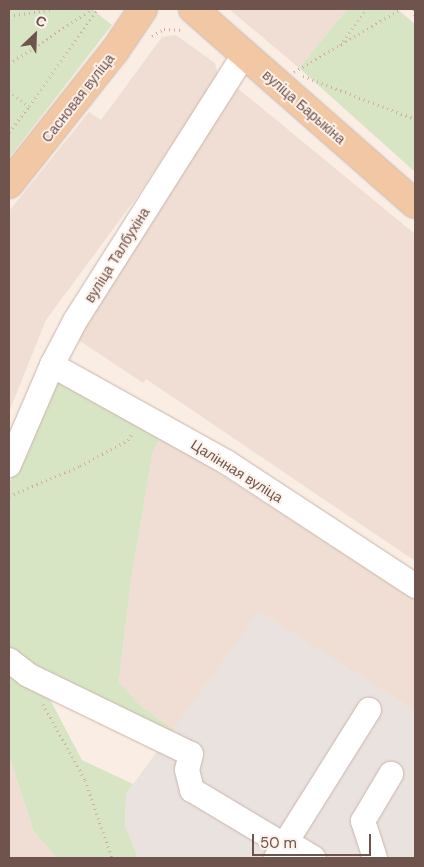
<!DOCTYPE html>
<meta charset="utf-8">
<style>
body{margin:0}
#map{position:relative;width:424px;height:867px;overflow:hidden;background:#faeee4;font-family:"DM Sans",sans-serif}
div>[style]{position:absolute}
.residential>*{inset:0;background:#f0ded4}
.industrial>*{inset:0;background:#eae2de}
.green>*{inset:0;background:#d8e5c4}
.path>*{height:3px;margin-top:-1.5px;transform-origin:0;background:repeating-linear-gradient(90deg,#d0aca2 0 1px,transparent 0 5px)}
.roads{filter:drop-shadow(0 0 1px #c9b4ac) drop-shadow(0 0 1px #c9b4ac)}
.minor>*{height:24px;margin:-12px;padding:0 12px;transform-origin:12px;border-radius:12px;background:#fff}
.major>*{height:28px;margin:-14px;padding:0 14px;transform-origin:14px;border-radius:14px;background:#f2c7a3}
span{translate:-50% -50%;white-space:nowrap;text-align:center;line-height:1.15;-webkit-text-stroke:4px #fdf2ea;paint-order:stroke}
.street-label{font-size:14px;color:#6f534d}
.frame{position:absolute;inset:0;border:10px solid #6f534d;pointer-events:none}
.north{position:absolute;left:10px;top:10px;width:50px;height:50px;-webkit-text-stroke:4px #fdf2ea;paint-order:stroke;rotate:24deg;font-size:14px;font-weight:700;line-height:20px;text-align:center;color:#6f534d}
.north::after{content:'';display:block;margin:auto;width:18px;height:22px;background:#6f534d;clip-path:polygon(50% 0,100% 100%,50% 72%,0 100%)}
.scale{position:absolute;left:252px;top:834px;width:119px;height:22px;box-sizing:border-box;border:2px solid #6f534d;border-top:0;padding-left:6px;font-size:15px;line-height:18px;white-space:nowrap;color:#6f534d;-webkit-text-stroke:4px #fdf2ea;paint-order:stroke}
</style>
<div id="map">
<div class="residential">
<i style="clip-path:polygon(229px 9px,347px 9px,299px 68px)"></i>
<i style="clip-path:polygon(176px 35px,215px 63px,218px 75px,139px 194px,46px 320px,9px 412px,9px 211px,89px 112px,101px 120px,162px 37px)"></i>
<i style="clip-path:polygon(235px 86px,415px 234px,415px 561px,146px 379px,143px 383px,74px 337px)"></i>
<i style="clip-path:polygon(161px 436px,415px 600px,415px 711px,259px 612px,174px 730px,141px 706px,119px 682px,131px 579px,153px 452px)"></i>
<i style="clip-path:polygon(9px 756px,34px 832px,57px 858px,9px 858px)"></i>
</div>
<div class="industrial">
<i style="clip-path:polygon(259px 611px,415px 711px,415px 858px,138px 858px,125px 825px,126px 794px)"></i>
</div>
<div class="green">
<i style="clip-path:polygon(9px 9px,92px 9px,112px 25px,9px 158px)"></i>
<i style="clip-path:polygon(347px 9px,397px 9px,415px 24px,415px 172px,299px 68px)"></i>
<i style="clip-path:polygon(55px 378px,161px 436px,153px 452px,131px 579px,119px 682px,141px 706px,174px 730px,170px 734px,25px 662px,9px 647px,9px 484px)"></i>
<i style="clip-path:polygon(9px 674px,45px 690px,82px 760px,133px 784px,126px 794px,125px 825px,138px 858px,57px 858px,34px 832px,9px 756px)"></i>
</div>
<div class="path">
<i style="left:414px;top:9px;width:8px;rotate:83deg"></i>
<i style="left:9px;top:16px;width:45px;rotate:-9deg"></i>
<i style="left:152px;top:36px;width:14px;rotate:-30deg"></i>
<i style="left:164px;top:29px;width:20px;rotate:3deg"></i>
<i style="left:340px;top:45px;width:44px;rotate:-54.2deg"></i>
<i style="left:9px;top:64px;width:100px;rotate:-33.5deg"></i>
<i style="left:294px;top:72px;width:124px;rotate:-30.5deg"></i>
<i style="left:303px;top:76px;width:120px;rotate:21deg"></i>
<i style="left:9px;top:91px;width:25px;rotate:37deg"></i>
<i style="left:29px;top:106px;width:119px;rotate:-54.6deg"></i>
<i style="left:9px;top:132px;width:33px;rotate:-52deg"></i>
<i style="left:9px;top:496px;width:77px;rotate:-22.9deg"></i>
<i style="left:80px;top:466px;width:55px;rotate:-28.4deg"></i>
<i style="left:128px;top:440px;width:9px;rotate:-58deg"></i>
<i style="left:43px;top:704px;width:87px;rotate:61.1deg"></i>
<i style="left:85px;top:780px;width:83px;rotate:70.9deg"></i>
</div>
<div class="roads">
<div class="minor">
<i style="left:52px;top:365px;width:201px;rotate:29.1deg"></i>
<i style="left:228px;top:463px;width:224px;rotate:33.3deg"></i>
<i style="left:9px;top:465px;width:109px;rotate:-66.7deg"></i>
<i style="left:52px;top:365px;width:50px;rotate:-62.4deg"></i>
<i style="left:75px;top:321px;width:315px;rotate:-57.6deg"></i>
<i style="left:9px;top:660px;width:24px;rotate:38deg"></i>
<i style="left:28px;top:675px;width:181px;rotate:25.9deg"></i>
<i style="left:191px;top:754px;width:16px;rotate:104deg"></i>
<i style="left:187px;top:770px;width:21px;rotate:76deg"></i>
<i style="left:192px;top:790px;width:107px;rotate:30.9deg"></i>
<i style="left:287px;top:842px;width:31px;rotate:31deg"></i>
<i style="left:276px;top:858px;width:175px;rotate:-57.9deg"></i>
<i style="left:375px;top:858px;width:39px;rotate:-108deg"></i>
<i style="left:363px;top:821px;width:55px;rotate:-59.2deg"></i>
</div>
<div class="major">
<i style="left:193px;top:9px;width:295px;rotate:41.3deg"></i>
<i style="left:9px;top:184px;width:172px;rotate:-51.6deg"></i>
<i style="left:116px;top:49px;width:48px;rotate:-56deg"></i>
</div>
</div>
<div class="street-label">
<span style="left:78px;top:98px;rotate:-52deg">Сасновая вуліца</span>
<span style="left:304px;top:107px;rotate:41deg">вуліца Барыкіна</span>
<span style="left:117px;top:255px;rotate:-58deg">вуліца Талбухіна</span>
<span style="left:237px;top:471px;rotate:32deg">Цалінная вуліца</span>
</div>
<div class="frame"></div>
<div class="north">С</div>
<div class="scale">50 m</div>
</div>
